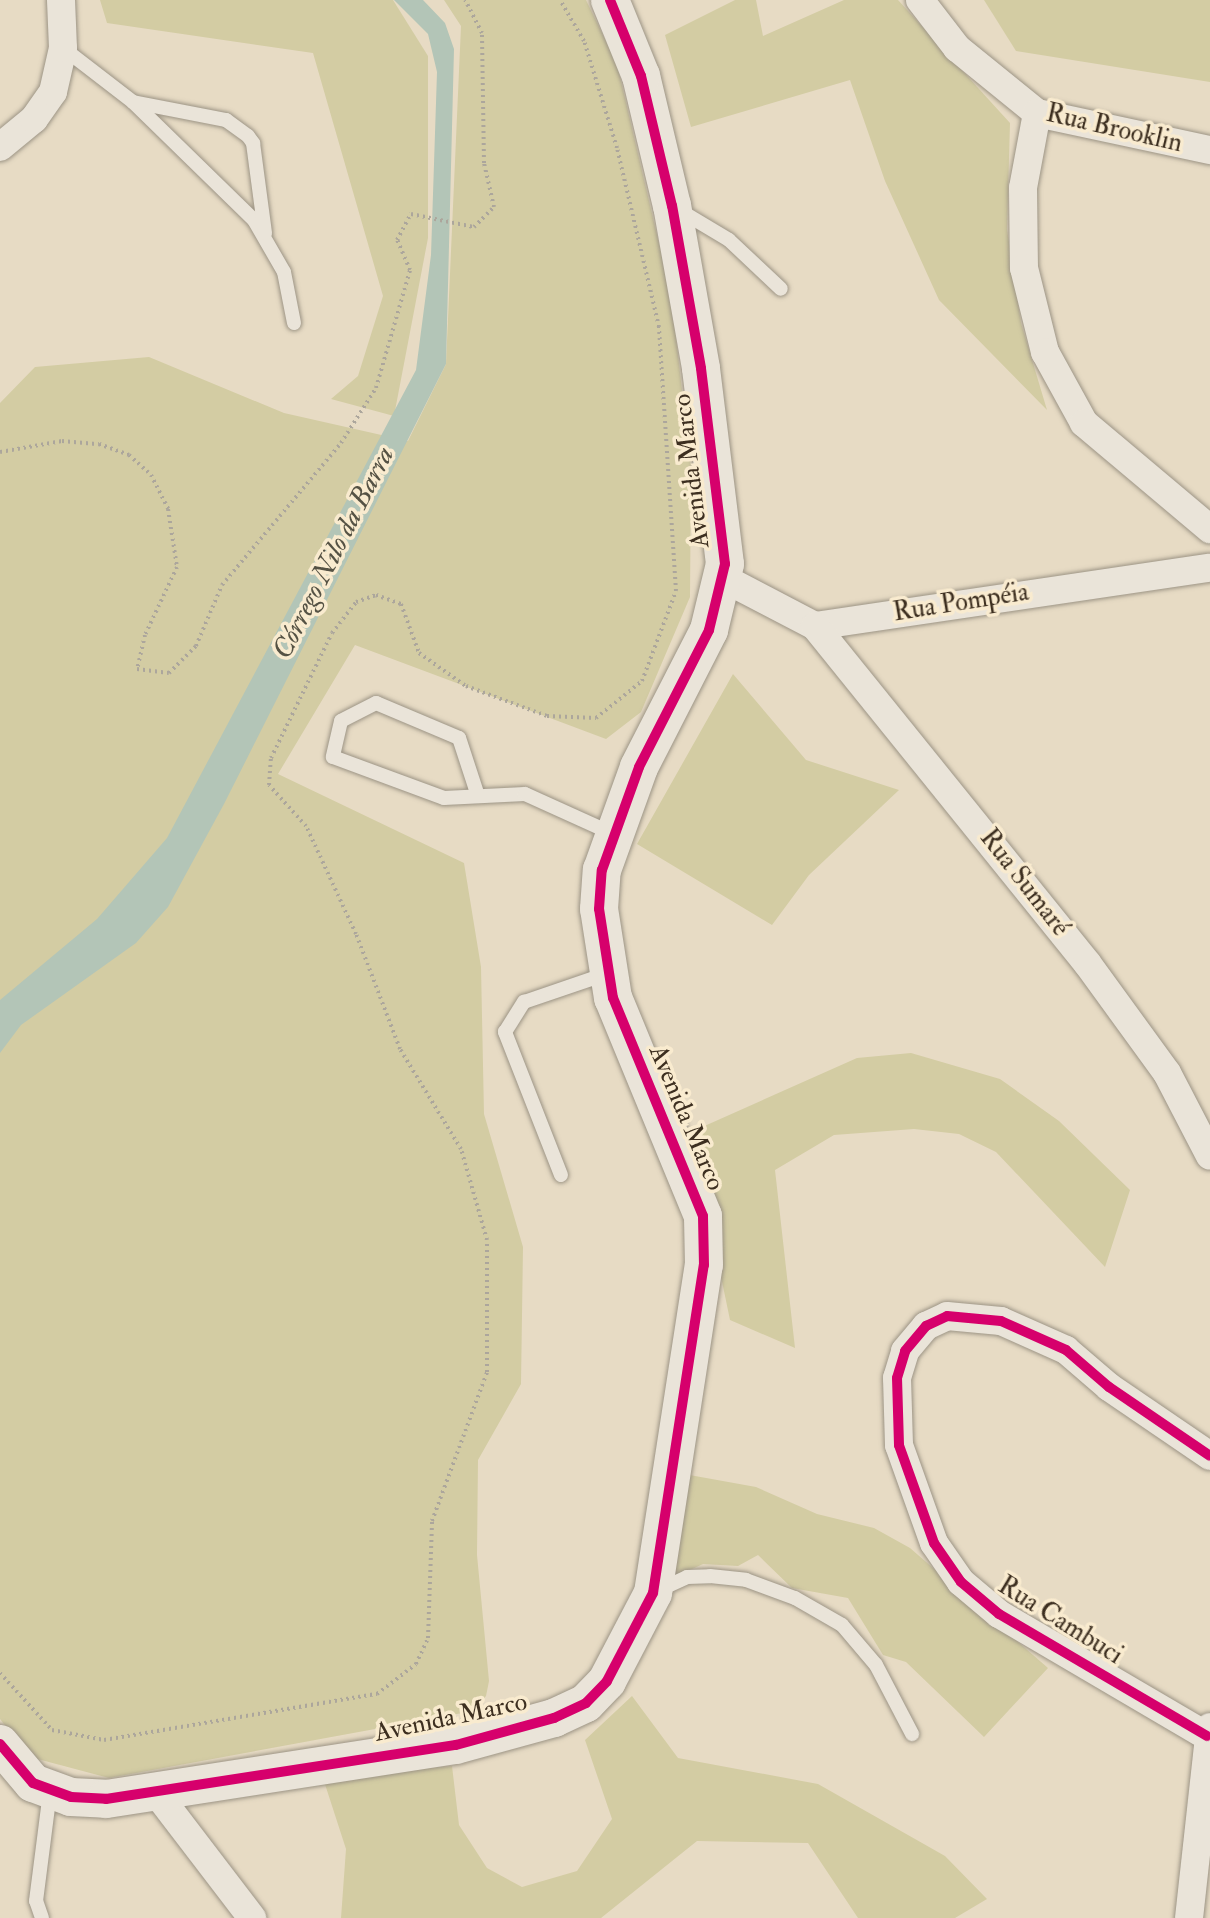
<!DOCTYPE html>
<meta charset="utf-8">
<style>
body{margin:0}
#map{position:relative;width:1210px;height:1918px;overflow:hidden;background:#e7dbc4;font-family:"IM FELL Double Pica",serif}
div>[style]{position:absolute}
.green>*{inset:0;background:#d3cca3}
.water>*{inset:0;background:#b3c5b7}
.path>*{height:4px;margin-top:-2px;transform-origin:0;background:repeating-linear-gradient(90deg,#aca69c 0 2px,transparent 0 6px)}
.roads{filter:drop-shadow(0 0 2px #9c9485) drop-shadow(0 0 2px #9c9485)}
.lane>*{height:14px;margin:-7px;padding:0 7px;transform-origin:7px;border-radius:7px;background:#eae4d9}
.street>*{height:28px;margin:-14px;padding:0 14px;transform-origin:14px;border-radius:14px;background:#eae4d9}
.secondary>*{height:38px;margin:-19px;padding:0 19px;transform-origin:19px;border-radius:19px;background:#eae4d9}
.cycleway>*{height:10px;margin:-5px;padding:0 5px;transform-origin:5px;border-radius:5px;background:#d6006c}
span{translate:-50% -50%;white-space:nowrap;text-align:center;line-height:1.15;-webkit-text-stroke:7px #f9ebcf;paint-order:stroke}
.street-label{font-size:26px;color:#3d2f20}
.water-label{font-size:28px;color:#555244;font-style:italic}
</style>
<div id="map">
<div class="green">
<i style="clip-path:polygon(100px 0,393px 0,428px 56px,428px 238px,394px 416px,331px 399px,358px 376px,383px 296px,313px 53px,107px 23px)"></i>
<i style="clip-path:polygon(444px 0,586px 0,617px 64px,671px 295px,691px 468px,690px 597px,641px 712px,606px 739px,355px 645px,278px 774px,464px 863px,481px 967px,484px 1114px,523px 1247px,521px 1384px,478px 1460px,477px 1555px,489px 1681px,486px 1696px,473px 1711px,109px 1778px,30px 1757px,0 1719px,0 403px,35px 367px,149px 357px,284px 413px,408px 441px,446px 364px,461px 26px)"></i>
<i style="clip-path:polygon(735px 0,756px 0,763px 36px,844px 0,898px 0,1010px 123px,1007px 229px,1021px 323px,1047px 410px,939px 300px,885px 181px,850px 80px,691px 127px,665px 35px)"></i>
<i style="clip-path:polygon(984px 0,1210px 0,1210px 82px,1016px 51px)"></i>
<i style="clip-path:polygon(733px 674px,806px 760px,899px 790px,809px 875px,772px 925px,637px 844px)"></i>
<i style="clip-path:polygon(911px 1053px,1000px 1079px,1059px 1121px,1130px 1190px,1105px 1267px,996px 1152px,959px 1134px,914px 1129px,834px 1135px,775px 1170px,795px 1348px,730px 1320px,691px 1132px,857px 1058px)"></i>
<i style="clip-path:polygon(684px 1474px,756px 1487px,817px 1514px,874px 1528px,910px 1548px,1048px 1668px,984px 1737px,906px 1662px,883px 1655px,848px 1598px,792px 1588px,758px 1555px,738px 1566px,703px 1564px,668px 1580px)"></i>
<i style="clip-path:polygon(632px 1696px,678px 1758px,818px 1784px,945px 1856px,987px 1899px,955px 1918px,858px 1918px,808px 1843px,697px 1841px,601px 1918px,341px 1918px,346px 1849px,322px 1775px,452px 1766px,459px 1825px,487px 1868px,522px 1887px,577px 1871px,612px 1819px,585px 1740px)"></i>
</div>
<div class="water">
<i style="clip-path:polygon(394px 0,423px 0,445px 23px,454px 49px,446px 364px,224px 804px,168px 907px,136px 943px,21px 1025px,0 1053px,0 1000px,97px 919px,167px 838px,416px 370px,431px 255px,437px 72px,428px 34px)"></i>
</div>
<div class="path">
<i style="left:0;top:452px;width:63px;rotate:-10.1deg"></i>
<i style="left:62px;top:441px;width:37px;rotate:5deg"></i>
<i style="left:99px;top:444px;width:32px;rotate:20deg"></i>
<i style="left:129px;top:455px;width:30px;rotate:42deg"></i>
<i style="left:151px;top:475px;width:38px;rotate:63deg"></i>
<i style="left:168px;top:509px;width:59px;rotate:81.2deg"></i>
<i style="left:177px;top:567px;width:75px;rotate:115.2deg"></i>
<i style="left:145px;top:635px;width:35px;rotate:103deg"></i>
<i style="left:137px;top:669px;width:32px;rotate:7deg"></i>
<i style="left:169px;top:673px;width:38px;rotate:-45deg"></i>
<i style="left:196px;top:646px;width:66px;rotate:-66.9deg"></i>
<i style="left:222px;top:585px;width:185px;rotate:-50deg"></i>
<i style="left:341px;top:443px;width:65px;rotate:-57.5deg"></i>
<i style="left:376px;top:388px;width:123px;rotate:-73.9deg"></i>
<i style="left:410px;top:270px;width:33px;rotate:-113deg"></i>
<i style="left:397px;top:240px;width:30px;rotate:-62deg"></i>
<i style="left:411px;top:214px;width:64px;rotate:11.7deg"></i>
<i style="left:474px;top:227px;width:28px;rotate:-45deg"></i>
<i style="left:494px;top:207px;width:45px;rotate:-102.8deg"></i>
<i style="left:484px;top:163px;width:130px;rotate:-90.9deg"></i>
<i style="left:482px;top:33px;width:37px;rotate:-117deg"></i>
<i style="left:0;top:1673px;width:77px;rotate:47.6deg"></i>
<i style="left:52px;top:1730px;width:53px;rotate:10.9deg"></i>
<i style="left:104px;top:1740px;width:277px;rotate:-9.6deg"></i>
<i style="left:377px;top:1694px;width:49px;rotate:-37.6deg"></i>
<i style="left:416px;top:1664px;width:29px;rotate:-65deg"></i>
<i style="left:428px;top:1638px;width:117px;rotate:-88deg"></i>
<i style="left:432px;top:1521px;width:159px;rotate:-69.7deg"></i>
<i style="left:487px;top:1372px;width:132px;rotate:-90deg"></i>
<i style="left:487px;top:1240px;width:95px;rotate:-105.9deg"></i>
<i style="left:461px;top:1149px;width:117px;rotate:-121.4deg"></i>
<i style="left:400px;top:1049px;width:123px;rotate:-110.9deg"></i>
<i style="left:356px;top:934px;width:119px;rotate:-114.8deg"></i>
<i style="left:306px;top:826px;width:55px;rotate:-132.1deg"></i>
<i style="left:269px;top:785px;width:27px;rotate:-86deg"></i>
<i style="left:271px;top:758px;width:139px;rotate:-64deg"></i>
<i style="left:332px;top:633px;width:39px;rotate:-52deg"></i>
<i style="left:356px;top:602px;width:21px;rotate:-19deg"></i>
<i style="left:376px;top:595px;width:27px;rotate:20deg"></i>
<i style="left:401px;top:604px;width:52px;rotate:69.8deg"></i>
<i style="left:419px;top:653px;width:57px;rotate:35.1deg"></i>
<i style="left:466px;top:686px;width:86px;rotate:20.3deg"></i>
<i style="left:547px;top:716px;width:49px;rotate:2.3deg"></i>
<i style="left:596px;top:718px;width:59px;rotate:-38.8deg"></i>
<i style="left:642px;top:681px;width:96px;rotate:-69.3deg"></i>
<i style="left:676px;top:591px;width:265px;rotate:-93.7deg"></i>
<i style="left:659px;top:327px;width:184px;rotate:-103.2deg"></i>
<i style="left:617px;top:148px;width:112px;rotate:-107.1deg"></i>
<i style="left:584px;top:41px;width:48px;rotate:-120.3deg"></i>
</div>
<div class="roads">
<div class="lane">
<i style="left:63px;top:48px;width:88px;rotate:37.6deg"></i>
<i style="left:133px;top:102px;width:169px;rotate:44.3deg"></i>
<i style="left:254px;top:220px;width:60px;rotate:60deg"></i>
<i style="left:284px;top:272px;width:52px;rotate:78.9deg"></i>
<i style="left:133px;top:102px;width:95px;rotate:11deg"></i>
<i style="left:226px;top:120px;width:27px;rotate:36deg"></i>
<i style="left:248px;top:136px;width:9px;rotate:54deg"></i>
<i style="left:253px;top:143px;width:91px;rotate:82.4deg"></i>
<i style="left:679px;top:210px;width:58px;rotate:31deg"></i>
<i style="left:729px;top:240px;width:71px;rotate:43.3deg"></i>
<i style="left:478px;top:796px;width:61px;rotate:-108.1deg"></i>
<i style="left:459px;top:738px;width:90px;rotate:-157.1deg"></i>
<i style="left:376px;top:703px;width:39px;rotate:153deg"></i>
<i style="left:341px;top:721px;width:37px;rotate:103deg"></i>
<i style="left:333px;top:757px;width:118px;rotate:20.3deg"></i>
<i style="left:444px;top:798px;width:81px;rotate:-2.8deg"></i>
<i style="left:525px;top:794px;width:94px;rotate:24.4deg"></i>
<i style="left:561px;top:1175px;width:154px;rotate:-111.4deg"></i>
<i style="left:505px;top:1032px;width:36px;rotate:-58deg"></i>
<i style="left:524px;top:1002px;width:87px;rotate:-18.9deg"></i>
<i style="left:657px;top:1591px;width:33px;rotate:-25deg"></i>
<i style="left:687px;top:1577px;width:23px;rotate:-2deg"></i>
<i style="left:710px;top:1576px;width:36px;rotate:6deg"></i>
<i style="left:746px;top:1580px;width:52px;rotate:20.2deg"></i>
<i style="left:795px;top:1598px;width:54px;rotate:29.9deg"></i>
<i style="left:842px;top:1625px;width:52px;rotate:49.6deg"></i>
<i style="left:876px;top:1665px;width:78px;rotate:62.4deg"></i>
<i style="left:42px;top:1918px;width:18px;rotate:-109deg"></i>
<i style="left:36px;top:1901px;width:110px;rotate:-82.7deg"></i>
</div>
<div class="street">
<i style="left:920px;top:0;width:61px;rotate:52.4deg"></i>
<i style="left:957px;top:48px;width:103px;rotate:39.1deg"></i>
<i style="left:1037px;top:113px;width:177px;rotate:12.1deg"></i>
<i style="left:1037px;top:113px;width:76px;rotate:100.6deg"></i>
<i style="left:1023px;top:188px;width:80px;rotate:89.3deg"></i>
<i style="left:1024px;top:268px;width:87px;rotate:76deg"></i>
<i style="left:1045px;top:352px;width:81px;rotate:61.2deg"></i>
<i style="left:1084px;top:423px;width:165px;rotate:40.1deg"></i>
<i style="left:0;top:147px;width:44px;rotate:-39.5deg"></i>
<i style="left:34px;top:119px;width:33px;rotate:-55deg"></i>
<i style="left:53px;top:92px;width:45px;rotate:-77.2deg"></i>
<i style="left:63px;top:48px;width:48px;rotate:-92.4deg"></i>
<i style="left:723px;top:578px;width:104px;rotate:27.6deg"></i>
<i style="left:815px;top:626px;width:399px;rotate:-8.4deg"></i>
<i style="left:815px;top:626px;width:433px;rotate:51.1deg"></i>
<i style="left:1087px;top:963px;width:136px;rotate:54deg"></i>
<i style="left:1167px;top:1073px;width:93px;rotate:62.6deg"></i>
<i style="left:1207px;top:1736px;width:241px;rotate:-149.6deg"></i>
<i style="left:999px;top:1614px;width:50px;rotate:-139.9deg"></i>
<i style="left:961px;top:1582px;width:47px;rotate:-124.7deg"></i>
<i style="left:934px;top:1543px;width:104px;rotate:-109.7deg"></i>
<i style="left:899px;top:1445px;width:67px;rotate:-91.7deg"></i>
<i style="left:897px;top:1378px;width:28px;rotate:-73deg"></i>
<i style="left:905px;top:1351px;width:33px;rotate:-50deg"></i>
<i style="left:926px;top:1326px;width:23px;rotate:-25deg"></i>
<i style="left:947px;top:1316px;width:54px;rotate:5.3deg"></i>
<i style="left:1001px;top:1321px;width:71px;rotate:24deg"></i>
<i style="left:1066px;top:1350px;width:57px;rotate:40.7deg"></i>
<i style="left:1109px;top:1387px;width:122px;rotate:34.3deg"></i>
<i style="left:155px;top:1791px;width:160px;rotate:52.6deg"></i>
<i style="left:1189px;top:1918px;width:192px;rotate:-83.7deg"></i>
</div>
<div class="secondary">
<i style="left:0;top:1744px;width:51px;rotate:49.8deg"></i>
<i style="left:33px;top:1783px;width:40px;rotate:20.2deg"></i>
<i style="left:71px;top:1797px;width:35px;rotate:3deg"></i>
<i style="left:106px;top:1799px;width:354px;rotate:-8.8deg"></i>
<i style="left:456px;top:1745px;width:102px;rotate:-15.4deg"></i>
<i style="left:554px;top:1718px;width:35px;rotate:-25deg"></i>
<i style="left:586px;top:1703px;width:30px;rotate:-46deg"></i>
<i style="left:607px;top:1681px;width:99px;rotate:-62.4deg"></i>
<i style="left:653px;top:1593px;width:332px;rotate:-81.2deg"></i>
<i style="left:704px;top:1265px;width:49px;rotate:-91.2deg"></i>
<i style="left:703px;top:1216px;width:236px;rotate:-112.4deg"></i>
<i style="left:613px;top:998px;width:90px;rotate:-98.9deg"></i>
<i style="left:599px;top:909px;width:39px;rotate:-86deg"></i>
<i style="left:602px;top:870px;width:109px;rotate:-70.2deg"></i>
<i style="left:639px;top:767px;width:154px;rotate:-62.9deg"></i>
<i style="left:709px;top:630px;width:68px;rotate:-76.4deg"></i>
<i style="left:725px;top:564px;width:197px;rotate:-97deg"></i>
<i style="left:701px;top:368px;width:165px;rotate:-100.1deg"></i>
<i style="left:672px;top:206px;width:134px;rotate:-103.4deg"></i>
<i style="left:641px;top:76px;width:82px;rotate:-112.2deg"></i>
</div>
</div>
<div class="cycleway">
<i style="left:1207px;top:1736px;width:241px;rotate:-149.6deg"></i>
<i style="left:999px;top:1614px;width:50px;rotate:-139.9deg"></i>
<i style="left:961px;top:1582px;width:47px;rotate:-124.7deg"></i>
<i style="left:934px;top:1543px;width:104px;rotate:-109.7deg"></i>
<i style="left:899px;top:1445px;width:67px;rotate:-91.7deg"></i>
<i style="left:897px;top:1378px;width:28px;rotate:-73deg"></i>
<i style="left:905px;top:1351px;width:33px;rotate:-50deg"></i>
<i style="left:926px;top:1326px;width:23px;rotate:-25deg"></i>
<i style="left:947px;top:1316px;width:54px;rotate:5.3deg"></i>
<i style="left:1001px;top:1321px;width:71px;rotate:24deg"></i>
<i style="left:1066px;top:1350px;width:57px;rotate:40.7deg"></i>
<i style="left:1109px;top:1387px;width:122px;rotate:34.3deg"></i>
<i style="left:0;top:1744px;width:51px;rotate:49.8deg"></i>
<i style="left:33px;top:1783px;width:40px;rotate:20.2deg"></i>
<i style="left:71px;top:1797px;width:35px;rotate:3deg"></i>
<i style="left:106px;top:1799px;width:354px;rotate:-8.8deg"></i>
<i style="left:456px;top:1745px;width:102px;rotate:-15.4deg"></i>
<i style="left:554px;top:1718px;width:35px;rotate:-25deg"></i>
<i style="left:586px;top:1703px;width:30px;rotate:-46deg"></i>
<i style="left:607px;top:1681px;width:99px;rotate:-62.4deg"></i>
<i style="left:653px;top:1593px;width:332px;rotate:-81.2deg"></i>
<i style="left:704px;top:1265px;width:49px;rotate:-91.2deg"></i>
<i style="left:703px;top:1216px;width:236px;rotate:-112.4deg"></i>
<i style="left:613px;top:998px;width:90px;rotate:-98.9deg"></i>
<i style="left:599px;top:909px;width:39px;rotate:-86deg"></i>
<i style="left:602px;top:870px;width:109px;rotate:-70.2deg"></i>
<i style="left:639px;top:767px;width:154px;rotate:-62.9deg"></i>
<i style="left:709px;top:630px;width:68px;rotate:-76.4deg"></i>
<i style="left:725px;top:564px;width:197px;rotate:-97deg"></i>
<i style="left:701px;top:368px;width:165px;rotate:-100.1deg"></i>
<i style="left:672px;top:206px;width:134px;rotate:-103.4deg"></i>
<i style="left:641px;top:76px;width:82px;rotate:-112.2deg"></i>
</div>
<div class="street-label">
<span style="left:1114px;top:129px;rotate:13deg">Rua Brooklin</span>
<span style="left:692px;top:471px;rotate:-97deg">Avenida Marco</span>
<span style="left:961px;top:603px;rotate:-9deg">Rua Pompéia</span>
<span style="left:1024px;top:883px;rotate:52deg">Rua Sumaré</span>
<span style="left:686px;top:1118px;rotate:67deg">Avenida Marco</span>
<span style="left:1060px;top:1621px;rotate:32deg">Rua Cambuci</span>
<span style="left:451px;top:1718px;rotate:-12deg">Avenida Marco</span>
</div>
<div class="water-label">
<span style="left:334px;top:553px;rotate:-63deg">Córrego Nilo da Barra</span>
</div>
</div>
